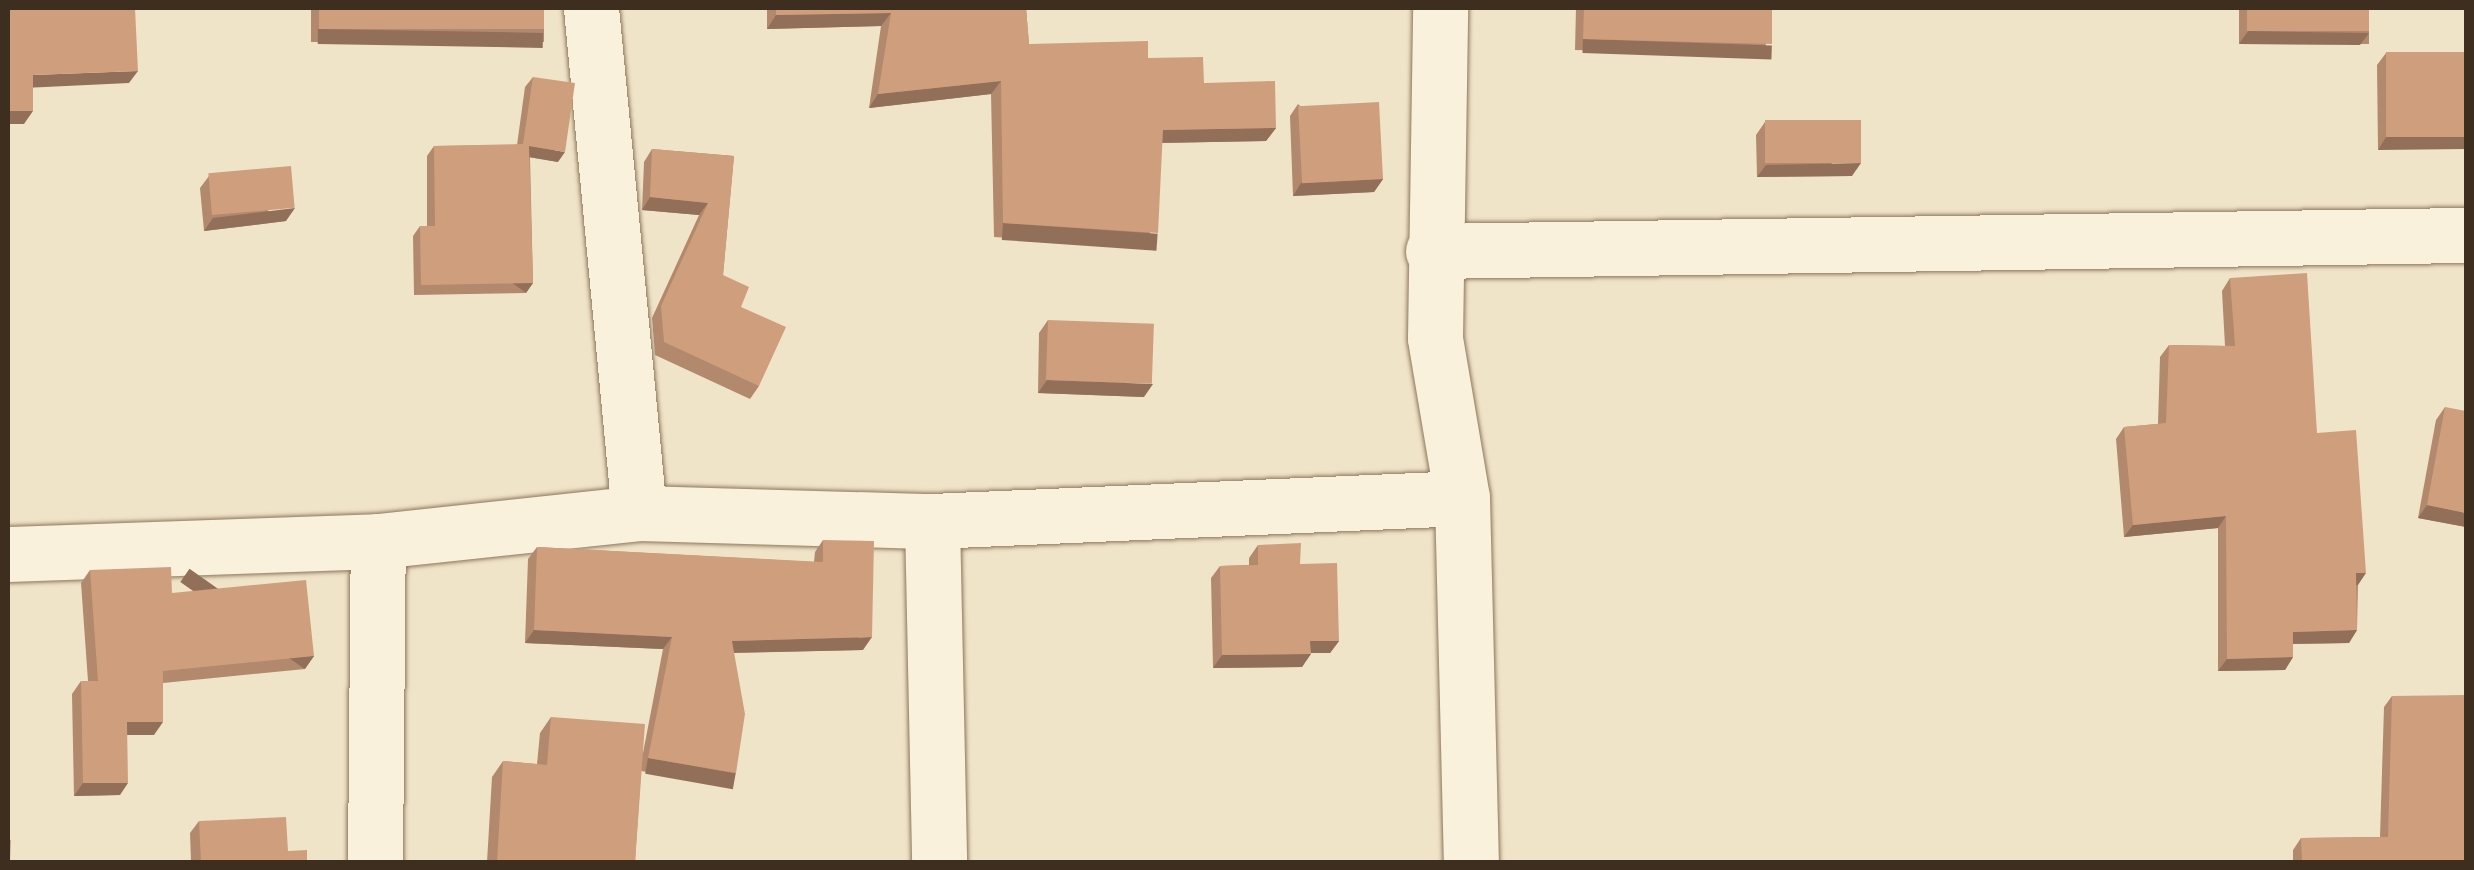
<!DOCTYPE html>
<style>
body{margin:0}
#map{position:relative;width:2474px;height:870px;overflow:hidden;background:#f0e4c8;font-family:"Libre Baskerville",serif}
div>[style]{position:absolute}
.roads{filter:drop-shadow(0 0 2px #8d765c) drop-shadow(0 0 2px #8d765c)}
.minor>*{height:55px;margin:-27.5px;padding:0 27.5px;transform-origin:27.5px;border-radius:27.5px;background:#faf1dc}
.wall>*{inset:0;background:#b2896c;transform-origin:0 0}
.shaded-wall>*{inset:0;background:#916f58;transform-origin:0 0}
.building>*{inset:0;background:#cf9f7d;transform-origin:0 0}
span{translate:-50% -50%;white-space:nowrap;text-align:center;line-height:1.15;-webkit-text-stroke:8px #f7eed8;paint-order:stroke}
.frame{position:absolute;inset:0;border:10px solid #3d2e20;pointer-events:none}
</style>
<div id="map">
<div class="roads">
<div class="minor">
<i style="left:591px;top:8px;width:507px;rotate:84.57deg"></i>
<i style="left:1433px;top:251px;width:1033px;rotate:-0.89deg"></i>
<i style="left:1462px;top:498px;width:364px;rotate:88.6deg"></i>
<i style="left:932px;top:521px;width:341px;rotate:88.8deg"></i>
<i style="left:8px;top:554px;width:370px;rotate:-2deg"></i>
<i style="left:378px;top:541px;width:262px;rotate:-6.1deg"></i>
<i style="left:639px;top:513px;width:293px;rotate:1.6deg"></i>
<i style="left:932px;top:521px;width:530px;rotate:-2.48deg"></i>
<i style="left:1462px;top:498px;width:162px;rotate:-99.6deg"></i>
<i style="left:1435px;top:338px;width:330px;rotate:-89.1deg"></i>
<i style="left:375px;top:862px;width:321px;rotate:-89.5deg"></i>
</div>
</div>
<div class="wall">
<i style="left:311px;top:8px;width:233px;height:34px"></i>
<i style="clip-path:polygon(767px 8px,1026px 8px,1029px 44px,1148px 58px,1204px 83px,1276px 128px,1266px 141px,1162px 143px,1148px 247px,994px 237px,991px 94px,869px 108px,881px 26px,767px 29px)"></i>
<i style="clip-path:polygon(1576px 8px,1772px 8px,1764px 55px,1575px 50px)"></i>
<i style="left:2239px;top:8px;width:130px;height:36px"></i>
<i style="clip-path:polygon(2466px 52px,2378px 150px,2377px 65px,2386px 53px)"></i>
<i style="clip-path:polygon(533px 77px,558px 162px,530px 157px,533px 283px,526px 293px,414px 295px,413px 236px,420px 226px,427px 226px,427px 156px,434px 146px,517px 145px,525px 87px)"></i>
<i style="clip-path:polygon(1298px 104px,1383px 179px,1374px 192px,1293px 196px,1290px 116px)"></i>
<i style="clip-path:polygon(1765px 122px,1852px 176px,1757px 177px,1756px 135px)"></i>
<i style="clip-path:polygon(652px 149px,734px 156px,723px 275px,741px 307px,759px 386px,750px 399px,655px 355px,652px 318px,699px 215px,642px 210px,644px 162px)"></i>
<i style="clip-path:polygon(209px 176px,286px 221px,204px 231px,200px 188px)"></i>
<i style="clip-path:polygon(2230px 278px,2317px 433px,2358px 585px,2357px 630px,2349px 643px,2293px 644px,2293px 657px,2285px 670px,2218px 671px,2218px 528px,2124px 537px,2116px 439px,2124px 427px,2158px 424px,2160px 357px,2169px 345px,2225px 346px,2222px 291px)"></i>
<i style="clip-path:polygon(1048px 320px,1144px 397px,1038px 393px,1039px 333px)"></i>
<i style="clip-path:polygon(2445px 407px,2466px 527px,2418px 518px,2436px 420px)"></i>
<i style="clip-path:polygon(823px 540px,863px 650px,734px 653px,736px 773px,728px 786px,641px 771px,635px 862px,487px 862px,492px 777px,503px 761px,537px 764px,540px 733px,551px 717px,643px 753px,663px 649px,525px 643px,528px 559px,537px 547px,814px 562px,815px 552px)"></i>
<i style="clip-path:polygon(1258px 545px,1300px 564px,1339px 641px,1330px 653px,1311px 653px,1302px 667px,1213px 668px,1211px 578px,1220px 566px,1249px 565px,1249px 558px)"></i>
<i style="clip-path:polygon(90px 570px,172px 593px,314px 656px,305px 669px,163px 683px,154px 735px,127px 735px,120px 795px,74px 796px,72px 694px,81px 681px,88px 681px,81px 583px)"></i>
<i style="clip-path:polygon(2392px 696px,2466px 862px,2293px 862px,2293px 850px,2301px 838px,2380px 837px,2384px 707px)"></i>
<i style="clip-path:polygon(199px 821px,288px 851px,307px 862px,191px 862px,190px 833px)"></i>
</div>
<div class="shaded-wall">
<i style="clip-path:polygon(891px 13px,881px 26px,767px 29px,776px 15px)"></i>
<i style="left:318px;top:29px;width:225px;height:15px;rotate:1deg"></i>
<i style="clip-path:polygon(2248px 31px,2369px 33px,2360px 45px,2239px 44px)"></i>
<i style="left:1583px;top:39px;width:189px;height:14px;rotate:2deg"></i>
<i style="clip-path:polygon(138px 71px,129px 83px,24px 88px,33px 75px)"></i>
<i style="clip-path:polygon(1001px 81px,991px 94px,869px 108px,878px 94px)"></i>
<i style="clip-path:polygon(8px 111px,33px 111px,24px 124px,8px 124px)"></i>
<i style="clip-path:polygon(1276px 128px,1266px 141px,1154px 143px,1163px 130px)"></i>
<i style="clip-path:polygon(2386px 137px,2466px 137px,2466px 149px,2378px 150px)"></i>
<i style="clip-path:polygon(529px 146px,565px 152px,558px 162px,522px 156px)"></i>
<i style="clip-path:polygon(1861px 163px,1852px 176px,1757px 177px,1766px 165px)"></i>
<i style="clip-path:polygon(1383px 179px,1374px 192px,1293px 196px,1301px 183px)"></i>
<i style="clip-path:polygon(650px 197px,708px 203px,699px 215px,642px 210px)"></i>
<i style="clip-path:polygon(295px 208px,286px 221px,204px 231px,213px 218px)"></i>
<i style="left:1003px;top:223px;width:155px;height:17px;rotate:4deg"></i>
<i style="left:533px;top:283px;width:12px;height:112px;rotate:125deg"></i>
<i style="clip-path:polygon(1047px 380px,1153px 384px,1144px 397px,1038px 393px)"></i>
<i style="clip-path:polygon(2427px 505px,2466px 513px,2466px 527px,2418px 518px)"></i>
<i style="clip-path:polygon(2226px 516px,2218px 528px,2124px 537px,2133px 525px)"></i>
<i style="clip-path:polygon(2356px 573px,2366px 573px,2358px 585px,2348px 585px)"></i>
<i style="clip-path:polygon(534px 630px,672px 637px,663px 649px,525px 643px)"></i>
<i style="clip-path:polygon(2357px 630px,2349px 643px,2284px 644px,2293px 632px)"></i>
<i style="clip-path:polygon(872px 637px,863px 650px,723px 653px,732px 641px)"></i>
<i style="clip-path:polygon(1310px 641px,1339px 641px,1330px 653px,1302px 653px)"></i>
<i style="clip-path:polygon(1311px 654px,1302px 667px,1213px 668px,1222px 655px)"></i>
<i style="left:314px;top:656px;width:16px;height:152px;rotate:125deg"></i>
<i style="clip-path:polygon(2293px 657px,2285px 670px,2218px 671px,2227px 659px)"></i>
<i style="clip-path:polygon(127px 722px,163px 722px,154px 735px,118px 735px)"></i>
<i style="left:648px;top:758px;width:89px;height:16px;rotate:10deg"></i>
<i style="clip-path:polygon(83px 783px,128px 783px,120px 795px,74px 796px)"></i>
</div>
<div class="building">
<i style="clip-path:polygon(8px 8px,135px 8px,138px 71px,33px 75px,33px 111px,8px 111px)"></i>
<i style="left:319px;top:8px;width:225px;height:21px"></i>
<i style="clip-path:polygon(776px 8px,1026px 8px,1029px 44px,1148px 41px,1148px 58px,1203px 57px,1204px 83px,1275px 81px,1276px 128px,1163px 130px,1158px 233px,1003px 223px,1001px 81px,878px 94px,891px 13px,776px 15px)"></i>
<i style="clip-path:polygon(1584px 8px,1772px 8px,1772px 44px,1583px 39px)"></i>
<i style="left:2247px;top:8px;width:122px;height:23px"></i>
<i style="left:2466px;top:52px;width:85px;height:80px;rotate:90deg"></i>
<i style="clip-path:polygon(533px 77px,575px 83px,565px 152px,529px 146px,533px 283px,421px 285px,420px 226px,435px 226px,434px 146px,523px 144px)"></i>
<i style="left:1379px;top:102px;width:77px;height:81px;rotate:87deg"></i>
<i style="left:1861px;top:120px;width:43px;height:96px;rotate:90deg"></i>
<i style="clip-path:polygon(652px 149px,734px 156px,723px 275px,749px 287px,741px 307px,786px 327px,759px 386px,664px 342px,661px 306px,708px 203px,650px 197px)"></i>
<i style="left:291px;top:166px;width:42px;height:83px;rotate:85deg"></i>
<i style="clip-path:polygon(2307px 273px,2317px 433px,2356px 430px,2366px 573px,2356px 573px,2357px 630px,2293px 632px,2293px 657px,2227px 659px,2226px 516px,2133px 525px,2124px 427px,2166px 423px,2169px 345px,2235px 346px,2230px 278px)"></i>
<i style="left:1048px;top:320px;width:106px;height:60px;rotate:2deg"></i>
<i style="clip-path:polygon(2445px 407px,2466px 411px,2466px 513px,2427px 505px)"></i>
<i style="clip-path:polygon(823px 540px,874px 541px,872px 637px,732px 641px,745px 714px,736px 773px,648px 758px,672px 637px,534px 630px,537px 547px,823px 562px)"></i>
<i style="clip-path:polygon(1301px 543px,1300px 564px,1337px 563px,1339px 641px,1310px 641px,1311px 654px,1222px 655px,1220px 566px,1258px 565px,1258px 545px)"></i>
<i style="clip-path:polygon(171px 567px,172px 593px,306px 580px,314px 656px,163px 671px,163px 722px,127px 722px,128px 783px,83px 783px,81px 681px,98px 681px,90px 570px)"></i>
<i style="clip-path:polygon(2466px 695px,2466px 862px,2302px 862px,2301px 838px,2388px 837px,2392px 696px)"></i>
<i style="clip-path:polygon(551px 717px,645px 724px,635px 862px,497px 862px,503px 761px,547px 765px)"></i>
<i style="clip-path:polygon(286px 817px,288px 851px,307px 850px,307px 862px,201px 862px,199px 821px)"></i>
<i style="clip-path:polygon(8px 840px,11px 840px,10px 862px,8px 862px)"></i>
</div>
<div class="frame"></div>
</div>
